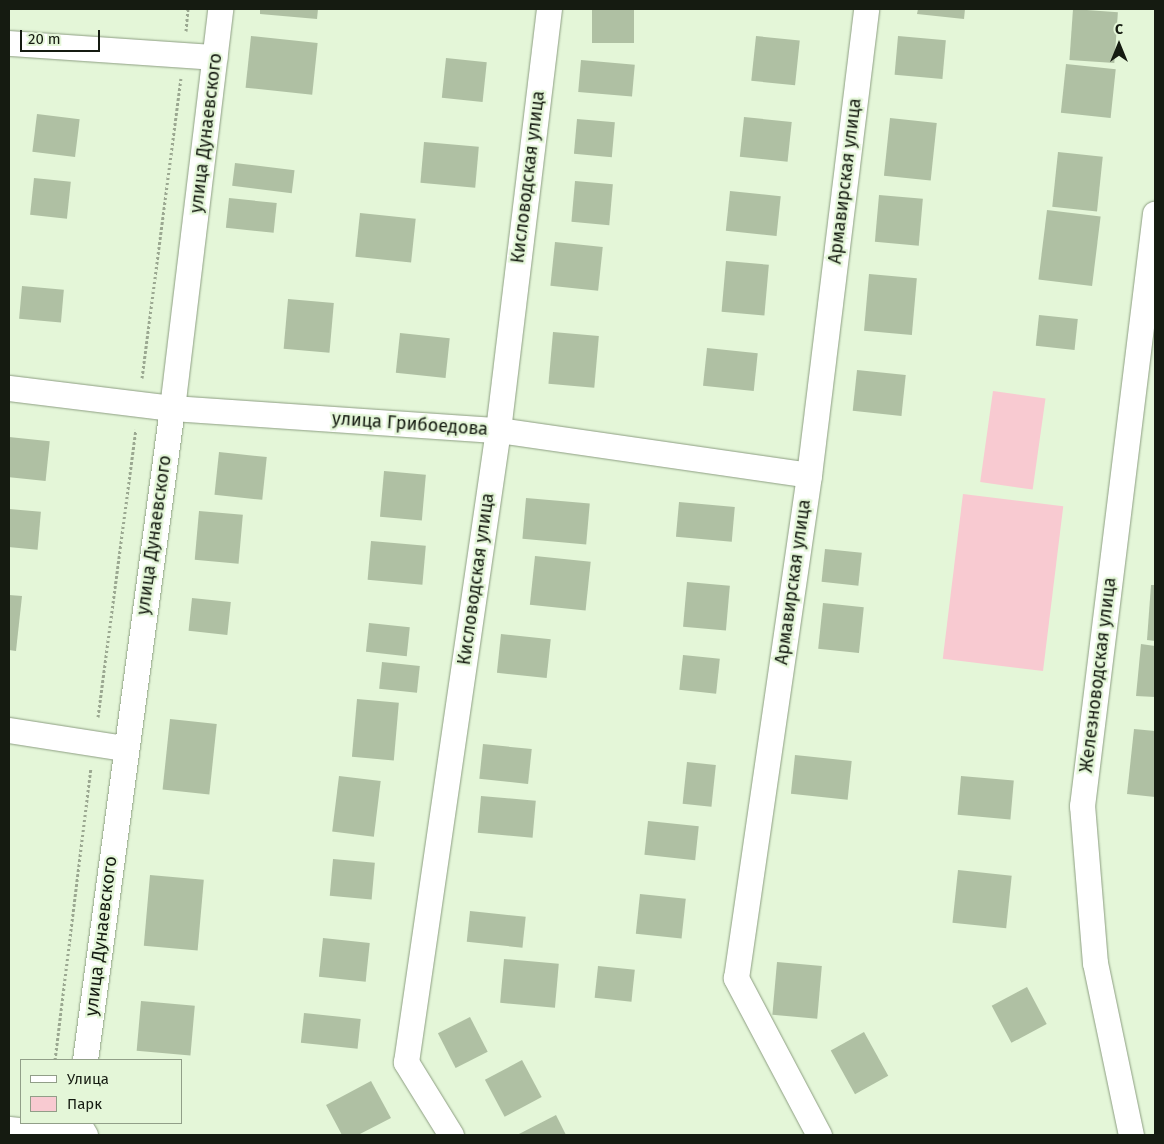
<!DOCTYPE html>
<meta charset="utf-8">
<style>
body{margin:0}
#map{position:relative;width:1164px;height:1144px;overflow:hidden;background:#e4f6d8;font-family:"Fira Sans",sans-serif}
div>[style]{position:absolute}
.green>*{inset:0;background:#f8cad1;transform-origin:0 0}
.building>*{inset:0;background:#afc0a3;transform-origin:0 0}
.path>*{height:3px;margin-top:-1.5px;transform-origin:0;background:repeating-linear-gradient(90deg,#9ba891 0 2.5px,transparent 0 5px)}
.roads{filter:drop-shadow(0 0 1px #8d9e82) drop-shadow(0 0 1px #8d9e82)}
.street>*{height:25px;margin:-12.5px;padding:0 12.5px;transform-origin:12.5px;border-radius:12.5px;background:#fff}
span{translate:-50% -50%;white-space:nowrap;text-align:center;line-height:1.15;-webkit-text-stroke:4.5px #e4f6d8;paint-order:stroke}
.street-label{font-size:18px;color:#151b11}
.frame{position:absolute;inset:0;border:10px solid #151b11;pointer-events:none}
.legend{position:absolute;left:20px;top:1059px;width:162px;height:65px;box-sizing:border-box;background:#e4f6d8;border:1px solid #919e88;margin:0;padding:6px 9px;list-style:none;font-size:15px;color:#151b11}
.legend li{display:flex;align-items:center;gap:10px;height:25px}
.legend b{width:25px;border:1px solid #919e88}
.north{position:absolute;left:1094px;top:20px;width:50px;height:50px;-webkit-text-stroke:4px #e4f6d8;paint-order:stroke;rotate:0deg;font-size:14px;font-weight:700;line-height:20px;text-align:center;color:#151b11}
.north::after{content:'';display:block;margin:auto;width:18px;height:22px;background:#151b11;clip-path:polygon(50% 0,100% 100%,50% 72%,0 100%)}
.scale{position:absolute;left:20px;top:30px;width:80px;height:22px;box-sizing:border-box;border:2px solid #151b11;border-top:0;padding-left:6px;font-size:15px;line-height:18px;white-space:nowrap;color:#151b11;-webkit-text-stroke:4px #e4f6d8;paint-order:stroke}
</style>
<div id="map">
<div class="green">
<i style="left:993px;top:391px;width:53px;height:92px;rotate:8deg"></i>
<i style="left:963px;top:494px;width:101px;height:166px;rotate:7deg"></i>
</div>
<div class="building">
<i style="clip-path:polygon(260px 9px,318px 9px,317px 19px,260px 14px)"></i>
<i style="left:592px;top:9px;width:42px;height:34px"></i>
<i style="clip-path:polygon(918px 9px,965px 9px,964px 19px,917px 14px)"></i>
<i style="left:1073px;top:9px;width:45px;height:51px;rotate:4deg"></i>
<i style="left:251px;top:36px;width:67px;height:52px;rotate:6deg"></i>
<i style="left:756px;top:36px;width:44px;height:45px;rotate:6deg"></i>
<i style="left:898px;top:36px;width:48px;height:39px;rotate:5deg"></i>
<i style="left:446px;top:58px;width:41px;height:40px;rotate:6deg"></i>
<i style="left:581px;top:60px;width:54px;height:32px;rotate:5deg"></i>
<i style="left:1066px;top:64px;width:50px;height:49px;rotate:6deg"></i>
<i style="left:37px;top:114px;width:43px;height:38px;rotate:7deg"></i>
<i style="left:744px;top:117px;width:48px;height:40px;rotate:6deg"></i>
<i style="left:890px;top:118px;width:47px;height:58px;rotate:6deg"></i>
<i style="left:577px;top:119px;width:38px;height:35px;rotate:5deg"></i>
<i style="left:424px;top:142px;width:55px;height:41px;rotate:5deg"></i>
<i style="left:1058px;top:152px;width:45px;height:55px;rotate:6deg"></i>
<i style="left:235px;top:163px;width:60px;height:23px;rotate:7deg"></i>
<i style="left:34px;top:178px;width:37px;height:37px;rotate:6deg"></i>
<i style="left:575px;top:181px;width:38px;height:41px;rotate:5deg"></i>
<i style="left:730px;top:191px;width:51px;height:40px;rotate:6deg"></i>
<i style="left:879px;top:195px;width:44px;height:47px;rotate:5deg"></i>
<i style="left:229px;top:198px;width:48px;height:30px;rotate:6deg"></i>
<i style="left:1047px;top:210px;width:54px;height:70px;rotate:7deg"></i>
<i style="left:360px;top:213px;width:56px;height:44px;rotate:6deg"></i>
<i style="left:555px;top:242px;width:48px;height:44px;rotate:6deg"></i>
<i style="left:726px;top:261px;width:43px;height:51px;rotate:5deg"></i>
<i style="left:869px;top:274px;width:48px;height:57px;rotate:5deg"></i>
<i style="left:22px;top:286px;width:42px;height:33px;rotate:5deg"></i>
<i style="left:288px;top:299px;width:46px;height:50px;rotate:5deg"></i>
<i style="left:1039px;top:315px;width:39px;height:31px;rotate:6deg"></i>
<i style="left:553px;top:332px;width:46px;height:52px;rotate:5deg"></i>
<i style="left:400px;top:333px;width:50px;height:40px;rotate:6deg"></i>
<i style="left:707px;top:348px;width:51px;height:38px;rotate:6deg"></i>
<i style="left:857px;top:370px;width:49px;height:41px;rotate:6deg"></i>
<i style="left:9px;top:437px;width:41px;height:40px;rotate:6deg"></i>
<i style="left:219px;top:452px;width:48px;height:43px;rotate:6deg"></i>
<i style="left:384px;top:471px;width:42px;height:46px;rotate:5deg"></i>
<i style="left:526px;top:498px;width:64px;height:41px;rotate:5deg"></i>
<i style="left:679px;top:502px;width:56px;height:35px;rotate:5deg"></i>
<i style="left:9px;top:509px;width:32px;height:38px;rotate:5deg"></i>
<i style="left:199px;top:511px;width:44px;height:49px;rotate:5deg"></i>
<i style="left:371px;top:541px;width:55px;height:39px;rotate:5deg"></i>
<i style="left:825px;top:549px;width:37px;height:33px;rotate:6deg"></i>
<i style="left:535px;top:556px;width:56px;height:49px;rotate:6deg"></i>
<i style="left:687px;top:582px;width:43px;height:45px;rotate:5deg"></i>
<i style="clip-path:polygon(1151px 585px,1155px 585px,1155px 641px,1147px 640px)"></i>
<i style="clip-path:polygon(9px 595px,22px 596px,16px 651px,9px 650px)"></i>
<i style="left:192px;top:598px;width:39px;height:33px;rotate:6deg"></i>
<i style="left:823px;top:603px;width:41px;height:46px;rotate:6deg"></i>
<i style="left:369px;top:623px;width:41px;height:29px;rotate:6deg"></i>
<i style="left:501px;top:634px;width:50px;height:39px;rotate:6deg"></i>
<i style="clip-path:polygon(1141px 644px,1155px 646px,1155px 697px,1136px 696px)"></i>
<i style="left:683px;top:655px;width:37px;height:35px;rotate:6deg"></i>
<i style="left:382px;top:662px;width:38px;height:27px;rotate:6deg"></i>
<i style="left:357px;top:699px;width:42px;height:58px;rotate:5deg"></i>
<i style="left:170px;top:719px;width:47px;height:71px;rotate:6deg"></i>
<i style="clip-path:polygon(1134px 729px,1155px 731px,1155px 797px,1127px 794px)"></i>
<i style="left:483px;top:744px;width:49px;height:35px;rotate:6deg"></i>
<i style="left:795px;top:755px;width:57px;height:39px;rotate:6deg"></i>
<i style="left:687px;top:762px;width:29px;height:42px;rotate:6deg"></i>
<i style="left:339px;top:776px;width:42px;height:56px;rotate:7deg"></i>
<i style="left:961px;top:776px;width:53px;height:39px;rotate:5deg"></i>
<i style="left:481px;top:796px;width:55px;height:37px;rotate:5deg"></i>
<i style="left:648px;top:821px;width:51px;height:34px;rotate:6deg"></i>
<i style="left:333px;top:859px;width:42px;height:37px;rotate:5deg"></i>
<i style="left:958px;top:870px;width:54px;height:53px;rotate:6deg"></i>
<i style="left:150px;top:875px;width:54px;height:71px;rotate:5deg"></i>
<i style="left:640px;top:894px;width:46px;height:40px;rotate:6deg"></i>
<i style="left:470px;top:911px;width:56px;height:31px;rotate:6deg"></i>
<i style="left:323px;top:938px;width:47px;height:39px;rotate:6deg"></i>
<i style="left:504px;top:959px;width:55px;height:44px;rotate:5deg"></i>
<i style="left:777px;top:962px;width:45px;height:53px;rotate:5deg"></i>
<i style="left:598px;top:966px;width:37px;height:32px;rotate:6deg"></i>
<i style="left:1027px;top:987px;width:42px;height:40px;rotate:62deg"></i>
<i style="left:141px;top:1001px;width:54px;height:50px;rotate:5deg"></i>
<i style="left:304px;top:1013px;width:57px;height:30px;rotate:6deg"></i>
<i style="left:470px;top:1017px;width:39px;height:36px;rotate:63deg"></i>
<i style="left:864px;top:1032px;width:50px;height:38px;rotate:61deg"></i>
<i style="left:522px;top:1060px;width:42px;height:42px;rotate:62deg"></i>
<i style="clip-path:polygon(371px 1081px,391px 1118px,358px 1135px,342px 1135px,326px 1105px)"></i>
<i style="clip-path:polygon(556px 1115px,566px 1135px,517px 1135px)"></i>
</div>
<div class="path">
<i style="left:186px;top:31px;width:22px;rotate:-85deg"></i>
<i style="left:142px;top:378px;width:302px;rotate:-82.6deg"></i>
<i style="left:98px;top:717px;width:290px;rotate:-82.5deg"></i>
<i style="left:55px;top:1060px;width:294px;rotate:-83deg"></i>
</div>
<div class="roads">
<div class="street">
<i style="left:9px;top:43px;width:206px;rotate:3.9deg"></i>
<i style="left:9px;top:388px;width:164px;rotate:7deg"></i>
<i style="left:172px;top:408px;width:327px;rotate:3.9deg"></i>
<i style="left:498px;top:430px;width:314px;rotate:8.2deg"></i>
<i style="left:9px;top:730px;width:116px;rotate:8.9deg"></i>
<i style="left:85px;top:1060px;width:658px;rotate:-82.4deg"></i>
<i style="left:172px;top:408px;width:402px;rotate:-83.1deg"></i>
<i style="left:78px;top:1123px;width:14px;rotate:60deg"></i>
<i style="left:9px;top:1129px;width:55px;rotate:6.2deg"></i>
<i style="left:451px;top:1135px;width:86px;rotate:-121.7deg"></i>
<i style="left:406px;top:1062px;width:639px;rotate:-81.72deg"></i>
<i style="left:498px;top:430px;width:424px;rotate:-83.1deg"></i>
<i style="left:819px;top:1135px;width:178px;rotate:-117.9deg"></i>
<i style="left:736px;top:978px;width:508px;rotate:-81.74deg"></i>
<i style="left:809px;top:475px;width:469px;rotate:-83deg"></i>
<i style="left:1131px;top:1135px;width:176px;rotate:-101.8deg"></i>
<i style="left:1095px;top:963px;width:158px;rotate:-94.7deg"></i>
<i style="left:1082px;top:806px;width:597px;rotate:-82.98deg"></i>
</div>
</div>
<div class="street-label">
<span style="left:206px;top:133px;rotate:-83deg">улица Дунаевского</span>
<span style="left:528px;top:177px;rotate:-83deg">Кисловодская улица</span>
<span style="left:845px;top:181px;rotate:-83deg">Армавирская улица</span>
<span style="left:410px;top:424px;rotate:4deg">улица Грибоедова</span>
<span style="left:154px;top:535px;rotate:-82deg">улица Дунаевского</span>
<span style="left:476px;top:579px;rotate:-82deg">Кисловодская улица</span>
<span style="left:793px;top:582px;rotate:-82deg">Армавирская улица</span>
<span style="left:1098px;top:675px;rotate:-83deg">Железноводская улица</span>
<span style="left:101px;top:936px;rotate:-83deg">улица Дунаевского</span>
</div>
<div class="frame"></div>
<ul class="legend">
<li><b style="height:6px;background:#fff"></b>Улица</li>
<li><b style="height:14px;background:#f8cad1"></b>Парк</li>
</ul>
<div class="north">С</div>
<div class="scale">20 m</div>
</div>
